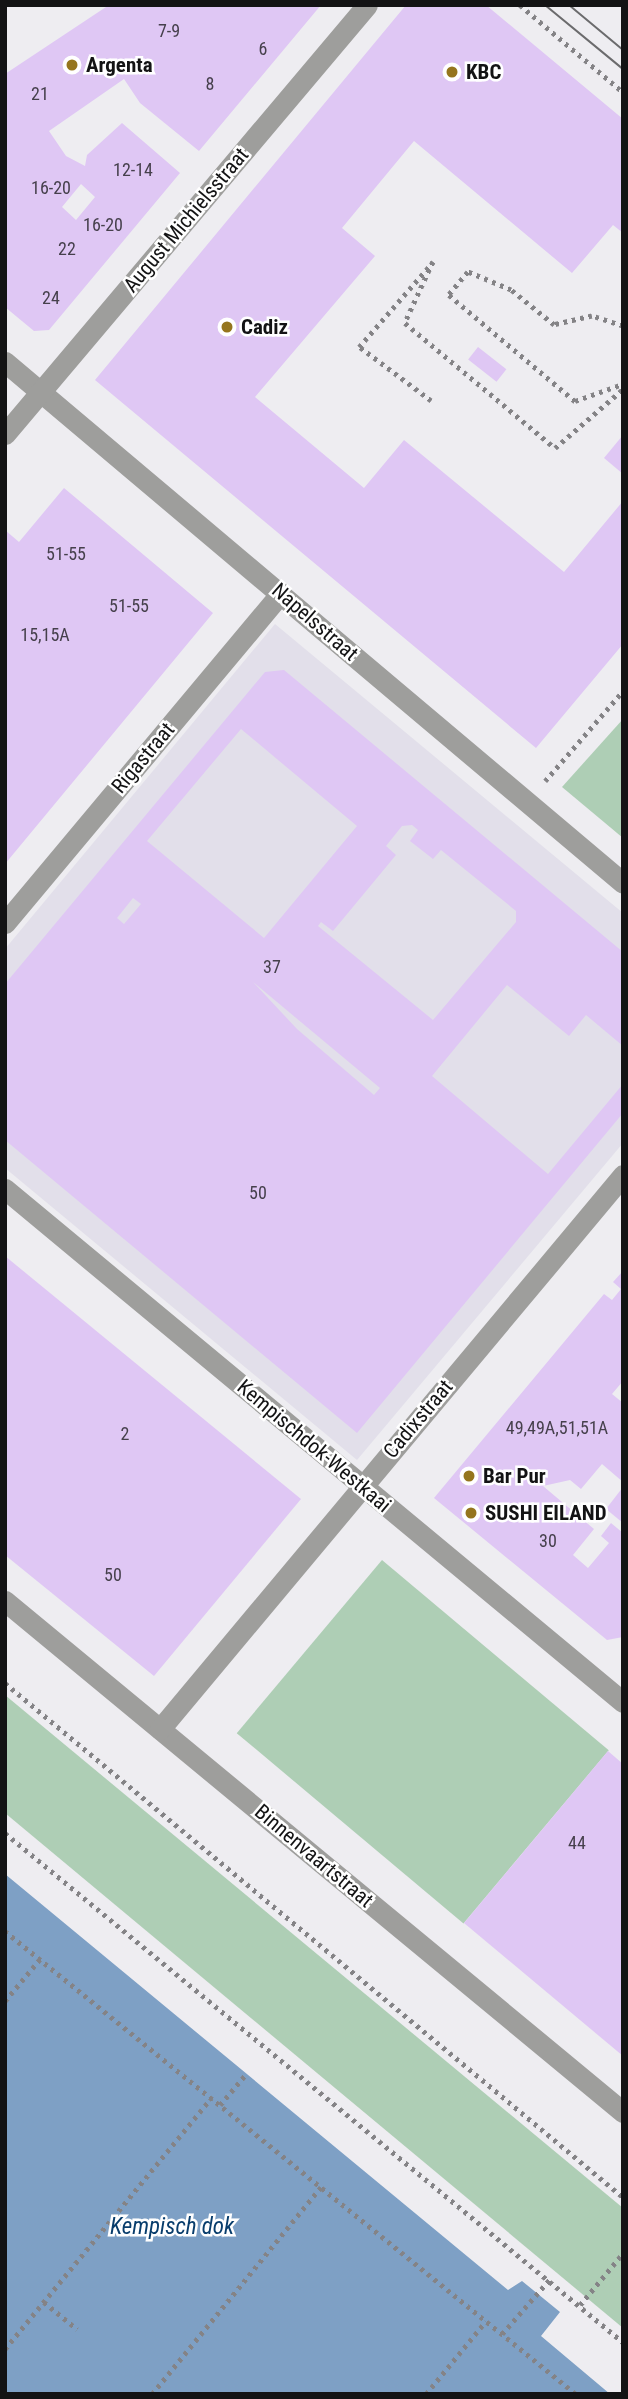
<!DOCTYPE html>
<style>
body{margin:0}
#map{position:relative;width:628px;height:2399px;overflow:hidden;background:#eeedf1;font-family:"Roboto Condensed",sans-serif}
div>[style]{position:absolute}
.built>*{inset:0;background:#e2dfea}
.green>*{inset:0;background:#aeceb5;transform-origin:0 0}
.water>*{inset:0;background:#7ea0c5}
.building>*{inset:0;background:#dfc7f4;transform-origin:0 0}
.path>*{height:4.5px;margin-top:-2.25px;transform-origin:0;background:repeating-linear-gradient(90deg,#848386 0 3.5px,transparent 0 8.5px)}
.street>*{height:21px;margin:-10.5px;padding:0 10.5px;transform-origin:10.5px;border-radius:10.5px;background:#9e9e9c}
.tram>*{height:2px;margin:-1px;padding:0 1px;transform-origin:1px;border-radius:1px;background:#6b6b6d}
.dots>*{width:19px;height:19px;translate:-50% -50%;box-sizing:border-box;border:4px solid #fff;border-radius:50%}
span{translate:-50% -50%;white-space:nowrap;text-align:center;line-height:1.15;-webkit-text-stroke:5px #fff;paint-order:stroke}
.number-label{font-size:18px;color:#46404c}
.number-label span{-webkit-text-stroke-width:0}
.poi-label{font-size:21px;color:#131314;font-weight:700}
.left{translate:0 -50%;text-align:left}
.street-label{font-size:21px;color:#131314}
.water-label{font-size:23px;color:#083d6c;font-style:italic}
.frame{position:absolute;inset:0;border:7px solid #131314;pointer-events:none}
</style>
<div id="map">
<div class="built">
<i style="clip-path:polygon(275px 624px,623px 913px,623px 1143px,357px 1460px,5px 1168px,5px 949px)"></i>
</div>
<div class="green">
<i style="clip-path:polygon(623px 719px,623px 838px,562px 787px)"></i>
<i style="left:382px;top:1560px;width:296px;height:226px;rotate:40deg"></i>
<i style="clip-path:polygon(5px 1695px,623px 2208px,623px 2328px,5px 1813px)"></i>
</div>
<div class="water">
<i style="clip-path:polygon(5px 1874px,508px 2290px,522px 2281px,560px 2312px,541px 2336px,610px 2394px,5px 2394px)"></i>
</div>
<div class="building">
<i style="clip-path:polygon(evenodd,321px 5px,199px 151px,140px 103px,124px 79px,49px 131px,66px 156px,85px 166px,87px 155px,122px 123px,180px 173px,49px 330px,34px 331px,5px 307px,5px 74px,106px 7px,321px 5px,81px 184px,95px 197px,76px 220px,62px 207px,81px 184px)"></i>
<i style="clip-path:polygon(406px 5px,486px 5px,623px 119px,623px 233px,613px 225px,572px 273px,414px 141px,342px 228px,375px 256px,255px 397px,364px 488px,404px 440px,564px 572px,623px 501px,623px 644px,536px 748px,95px 380px)"></i>
<i style="left:478px;top:347px;width:36px;height:16px;rotate:38deg"></i>
<i style="clip-path:polygon(623px 435px,623px 474px,604px 458px)"></i>
<i style="clip-path:polygon(64px 488px,213px 613px,5px 864px,5px 530px,19px 542px)"></i>
<i style="clip-path:polygon(evenodd,284px 670px,623px 952px,623px 1046px,586px 1015px,569px 1036px,507px 985px,432px 1076px,548px 1174px,623px 1084px,623px 1113px,357px 1433px,5px 1140px,5px 984px,265px 672px,284px 670px,241px 729px,357px 826px,264px 938px,147px 841px,241px 729px,284px 670px,412px 825px,418px 830px,410px 841px,433px 859px,441px 850px,516px 911px,516px 922px,433px 1020px,318px 926px,321px 922px,333px 931px,396px 855px,386px 846px,402px 826px,412px 825px,284px 670px,133px 898px,141px 904px,124px 924px,117px 918px,133px 898px,284px 670px,253px 982px,380px 1088px,374px 1095px,297px 1029px,253px 982px)"></i>
<i style="clip-path:polygon(5px 1256px,301px 1499px,154px 1676px,5px 1555px)"></i>
<i style="clip-path:polygon(623px 1271px,623px 1381px,612px 1394px,623px 1403px,623px 1482px,602px 1464px,581px 1489px,570px 1480px,543px 1486px,594px 1529px,573px 1555px,588px 1568px,609px 1543px,601px 1536px,611px 1523px,623px 1533px,623px 1637px,607px 1640px,434px 1498px,604px 1294px,612px 1300px,621px 1289px,613px 1282px)"></i>
<i style="clip-path:polygon(623px 1487px,623px 1523px,606px 1509px)"></i>
<i style="clip-path:polygon(608px 1751px,623px 1764px,623px 2056px,464px 1923px)"></i>
</div>
<div class="path">
<i style="left:520px;top:5px;width:135px;rotate:40.2deg"></i>
<i style="left:623px;top:326px;width:33px;rotate:-162deg"></i>
<i style="left:592px;top:316px;width:39px;rotate:167deg"></i>
<i style="left:554px;top:325px;width:55px;rotate:-140.9deg"></i>
<i style="left:511px;top:290px;width:47px;rotate:-157.3deg"></i>
<i style="left:468px;top:272px;width:30px;rotate:130deg"></i>
<i style="left:449px;top:295px;width:165px;rotate:40.1deg"></i>
<i style="left:575px;top:401px;width:51px;rotate:-19.5deg"></i>
<i style="left:431px;top:401px;width:90px;rotate:-143.1deg"></i>
<i style="left:359px;top:347px;width:113px;rotate:-49deg"></i>
<i style="left:433px;top:262px;width:67px;rotate:114.7deg"></i>
<i style="left:405px;top:323px;width:195px;rotate:39.8deg"></i>
<i style="left:555px;top:448px;width:90px;rotate:-40.9deg"></i>
<i style="left:545px;top:781px;width:119px;rotate:-49.1deg"></i>
<i style="left:5px;top:1683px;width:804px;rotate:39.75deg"></i>
<i style="left:5px;top:1833px;width:801px;rotate:39.48deg"></i>
<i style="left:5px;top:1931px;width:735px;rotate:39.04deg"></i>
<i style="left:5px;top:2001px;width:55px;rotate:-50.2deg"></i>
<i style="left:220px;top:2105px;width:40px;rotate:-50deg"></i>
<i style="left:44px;top:2302px;width:43px;rotate:39.3deg"></i>
<i style="left:580px;top:2305px;width:67px;rotate:-50.4deg"></i>
<i style="left:502px;top:2334px;width:73px;rotate:-48.9deg"></i>
<i style="left:5px;top:2349px;width:325px;rotate:-50.6deg"></i>
<i style="left:152px;top:2394px;width:267px;rotate:-50.8deg"></i>
<i style="left:426px;top:2394px;width:94px;rotate:-50.6deg"></i>
</div>
<div class="street">
<i style="left:5px;top:362px;width:808px;rotate:40.13deg"></i>
<i style="left:5px;top:434px;width:561px;rotate:-49.84deg"></i>
<i style="left:5px;top:923px;width:430px;rotate:-50.1deg"></i>
<i style="left:5px;top:1189px;width:803px;rotate:39.7deg"></i>
<i style="left:5px;top:1601px;width:802px;rotate:39.59deg"></i>
<i style="left:160px;top:1729px;width:722px;rotate:-50.11deg"></i>
</div>
<div class="tram">
<i style="left:545px;top:5px;width:101px;rotate:39.4deg"></i>
<i style="left:569px;top:5px;width:70px;rotate:39.8deg"></i>
</div>
<div class="dots">
<i style="left:72px;top:65px;background:#95751d"></i>
<i style="left:452px;top:72px;background:#95751d"></i>
<i style="left:227px;top:327px;background:#95751d"></i>
<i style="left:469px;top:1476px;background:#95751d"></i>
<i style="left:471px;top:1513px;background:#95751d"></i>
</div>
<div class="number-label">
<span style="left:169px;top:31px">7-9</span>
<span style="left:263px;top:49px">6</span>
<span style="left:210px;top:84px">8</span>
<span style="left:40px;top:94px">21</span>
<span style="left:133px;top:170px">12-14</span>
<span style="left:51px;top:188px">16-20</span>
<span style="left:103px;top:225px">16-20</span>
<span style="left:67px;top:249px">22</span>
<span style="left:51px;top:298px">24</span>
<span style="left:66px;top:554px">51-55</span>
<span style="left:129px;top:606px">51-55</span>
<span style="left:45px;top:635px">15,15A</span>
<span style="left:272px;top:967px">37</span>
<span style="left:258px;top:1193px">50</span>
<span style="left:557px;top:1428px">49,49A,51,51A</span>
<span style="left:125px;top:1434px">2</span>
<span style="left:548px;top:1541px">30</span>
<span style="left:113px;top:1575px">50</span>
<span style="left:577px;top:1843px">44</span>
</div>
<div class="poi-label">
<span class="left" style="left:86px;top:65px">Argenta</span>
<span class="left" style="left:466px;top:72px">KBC</span>
<span class="left" style="left:241px;top:327px">Cadiz</span>
<span class="left" style="left:483px;top:1476px">Bar Pur</span>
<span class="left" style="left:485px;top:1513px">SUSHI EILAND</span>
</div>
<div class="street-label">
<span style="left:186px;top:220px;rotate:-50deg">August Michielsstraat</span>
<span style="left:315px;top:622px;rotate:41deg">Napelsstraat</span>
<span style="left:143px;top:758px;rotate:-50deg">Rigastraat</span>
<span style="left:418px;top:1419px;rotate:-50deg">Cadixstraat</span>
<span style="left:314px;top:1446px;rotate:40deg">Kempischdok-Westkaai</span>
<span style="left:314px;top:1856px;rotate:40deg">Binnenvaartstraat</span>
</div>
<div class="water-label">
<span style="left:172px;top:2227px">Kempisch dok</span>
</div>
<div class="frame"></div>
</div>
